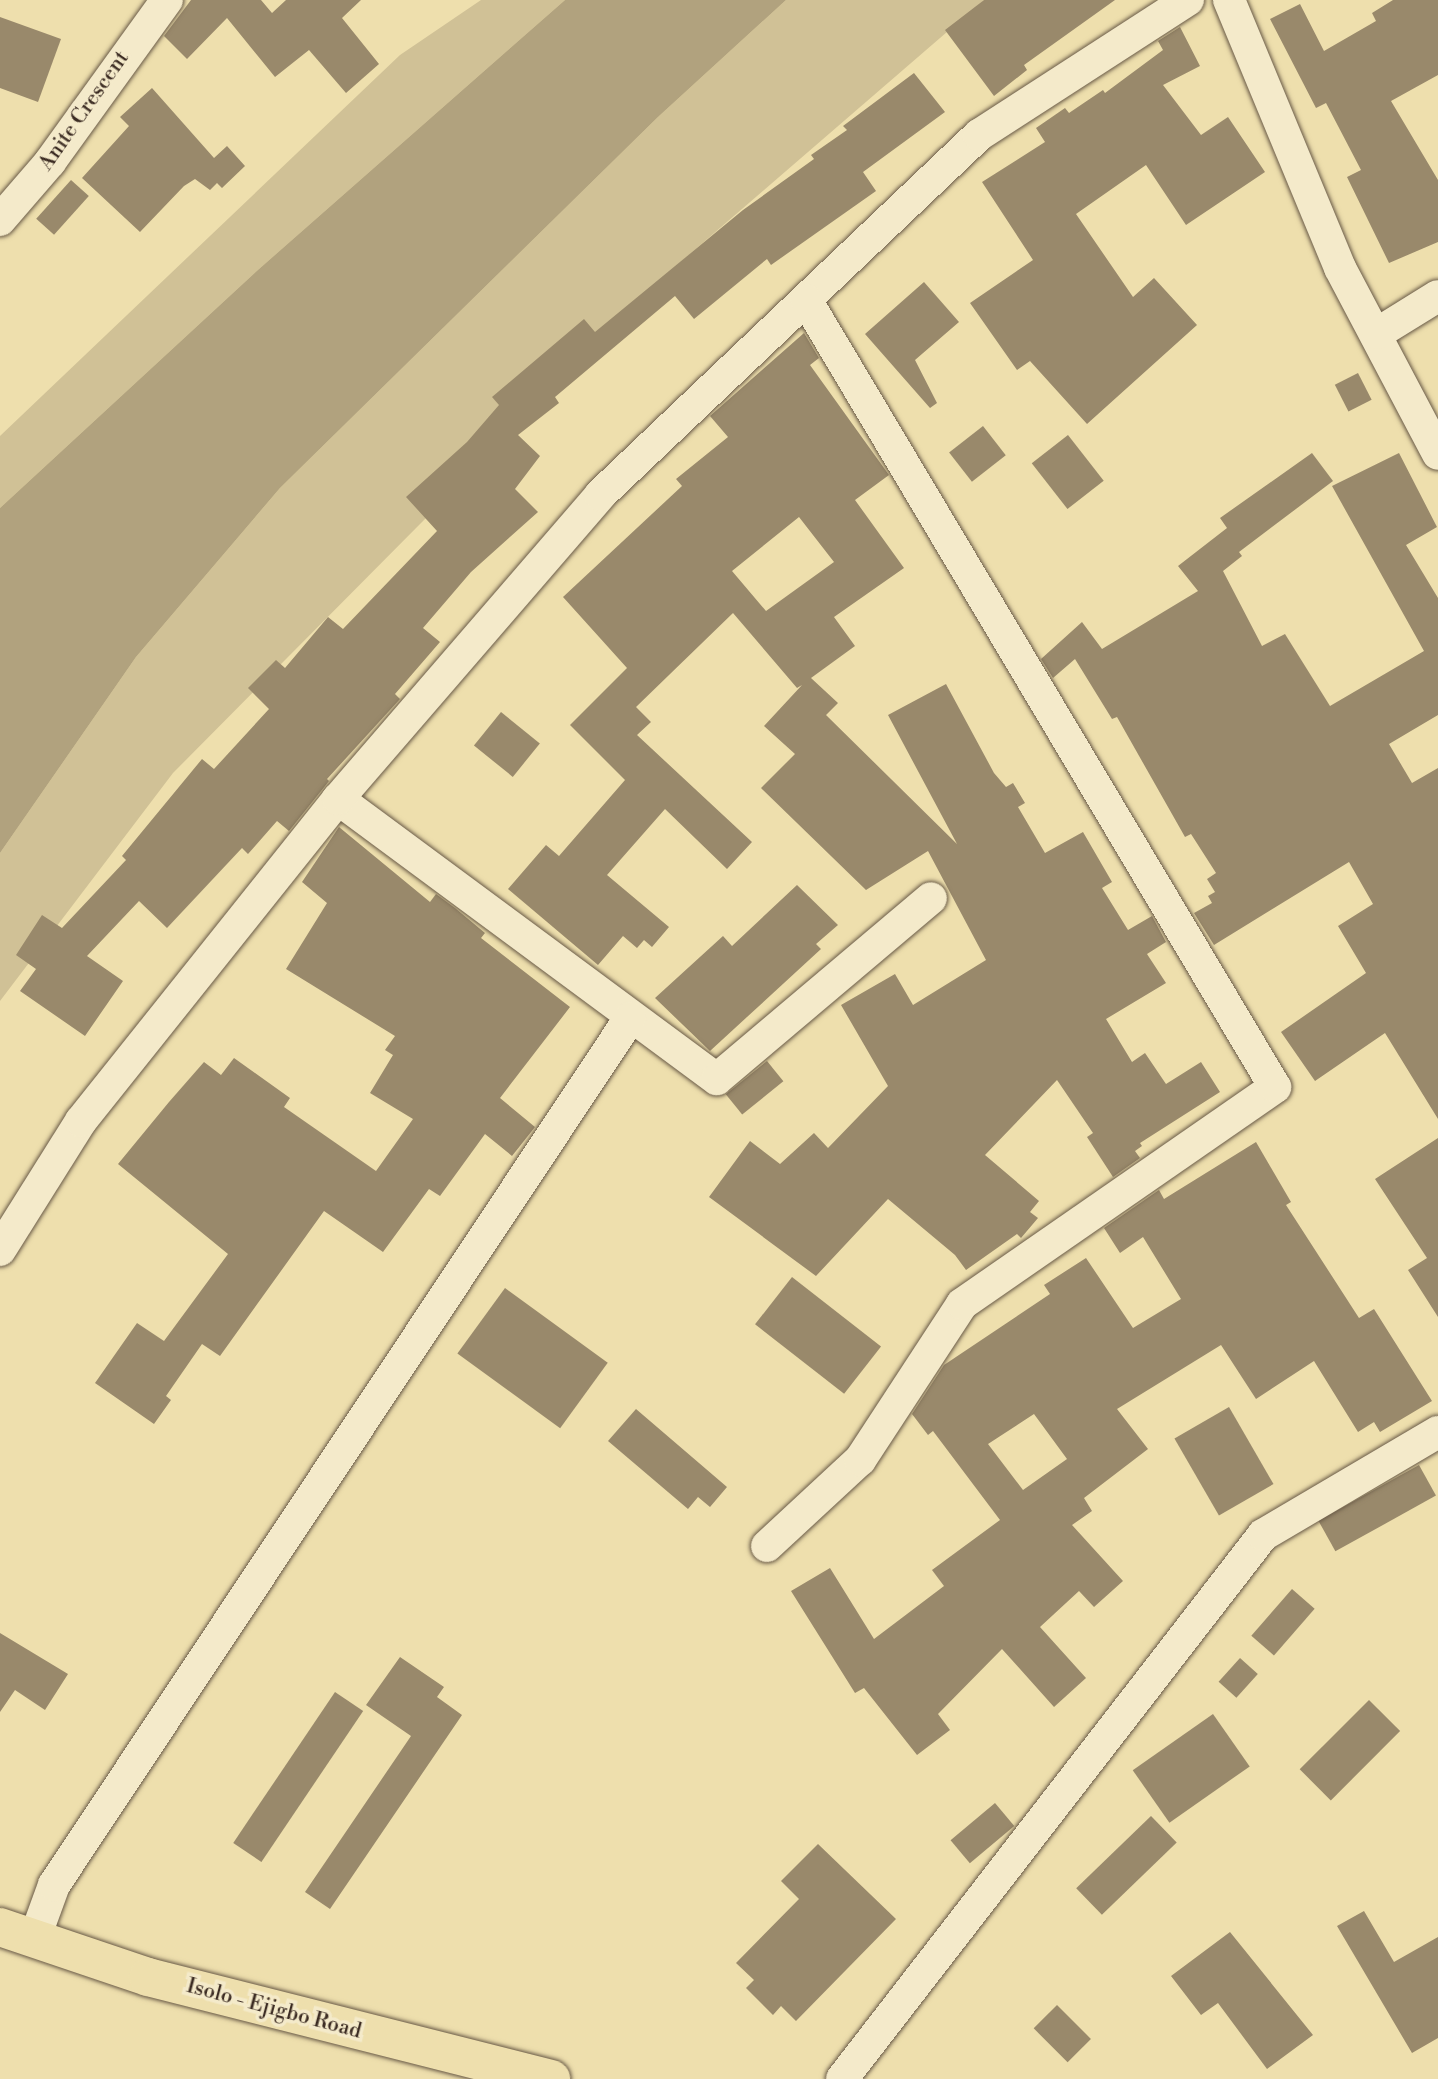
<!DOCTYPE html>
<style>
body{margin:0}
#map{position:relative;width:1438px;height:2079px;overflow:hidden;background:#eedfad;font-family:"Libre Bodoni",serif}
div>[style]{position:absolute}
.green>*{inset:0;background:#d0c196}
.water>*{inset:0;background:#b1a27e}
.building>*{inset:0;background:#99896b;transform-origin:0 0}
.roads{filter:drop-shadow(0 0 2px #685946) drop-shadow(0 0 2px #685946)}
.minor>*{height:32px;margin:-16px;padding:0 16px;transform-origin:16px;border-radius:16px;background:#f4eaca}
.primary>*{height:38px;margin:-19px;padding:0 19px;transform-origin:19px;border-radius:19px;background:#eedfad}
span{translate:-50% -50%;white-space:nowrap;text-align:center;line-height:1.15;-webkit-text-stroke:7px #f4eaca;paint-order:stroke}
.street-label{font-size:21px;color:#3c2c23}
</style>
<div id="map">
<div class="green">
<i style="clip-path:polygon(481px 0,565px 0,259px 269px,0 508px,0 436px,400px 55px)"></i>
<i style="clip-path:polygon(786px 0,984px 0,676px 266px,173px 773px,0 1001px,0 853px,136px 657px,280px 488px,658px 117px)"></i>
</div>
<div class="water">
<i style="clip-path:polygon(565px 0,786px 0,658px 117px,280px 488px,136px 657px,0 853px,0 508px,259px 269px)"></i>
</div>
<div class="building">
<i style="clip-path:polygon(191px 0,261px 0,272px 13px,286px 0,361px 0,342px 18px,379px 64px,346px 93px,309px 50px,275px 77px,227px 18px,187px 59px,164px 36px)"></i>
<i style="clip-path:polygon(984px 0,1115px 0,1024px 65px,1027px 70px,994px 96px,945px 30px)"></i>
<i style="clip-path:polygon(1393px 0,1438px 0,1438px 75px,1391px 101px,1438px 180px,1438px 242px,1389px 263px,1347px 177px,1361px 170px,1326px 103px,1316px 108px,1270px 19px,1300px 4px,1324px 51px,1376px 21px,1372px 13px)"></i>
<i style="clip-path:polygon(0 17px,61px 39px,38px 102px,0 88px)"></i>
<i style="clip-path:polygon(1180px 27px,1200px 66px,1163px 85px,1201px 135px,1228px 117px,1265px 172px,1186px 225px,1146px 165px,1076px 214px,1133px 297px,1154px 278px,1197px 325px,1087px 424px,1030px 361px,1017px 370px,970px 303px,1033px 260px,982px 182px,1045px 142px,1036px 128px,1065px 108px,1069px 113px,1103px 90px,1105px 93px,1163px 50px,1158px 41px)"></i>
<i style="clip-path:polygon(914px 73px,945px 112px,863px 172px,876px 191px,771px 265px,767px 259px,694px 319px,675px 296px,555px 397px,559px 403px,518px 435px,540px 456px,515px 489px,538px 512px,471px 572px,423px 628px,440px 642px,395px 694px,400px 699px,327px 779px,329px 781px,289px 831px,277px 821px,248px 854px,242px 848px,167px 928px,139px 901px,87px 956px,123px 981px,85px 1036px,20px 991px,36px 969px,16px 955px,42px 915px,62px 928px,126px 860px,122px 856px,202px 759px,214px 769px,269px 709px,248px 688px,276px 660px,285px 668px,328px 617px,343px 629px,437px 531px,406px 497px,467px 442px,499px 405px,492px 397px,584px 319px,595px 332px,743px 210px,814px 159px,811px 155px,847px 130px,843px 126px)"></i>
<i style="clip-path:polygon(152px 88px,214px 158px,227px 146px,245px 166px,222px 188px,217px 183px,210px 190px,195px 179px,184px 186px,140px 232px,82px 178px,129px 126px,120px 117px)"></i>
<i style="left:71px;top:180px;width:24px;height:52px;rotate:42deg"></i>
<i style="clip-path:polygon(924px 282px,959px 322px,915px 360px,937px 403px,930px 408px,865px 334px)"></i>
<i style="clip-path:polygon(evenodd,804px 333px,819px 358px,810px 365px,889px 475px,855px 500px,904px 568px,834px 617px,855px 646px,811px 678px,838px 703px,826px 715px,957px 844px,888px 715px,946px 684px,994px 773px,1006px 787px,1013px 783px,1025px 803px,1018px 807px,1045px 853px,1083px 832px,1112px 882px,1102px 888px,1128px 930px,1152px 916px,1166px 942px,1147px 954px,1166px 983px,1106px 1019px,1132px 1062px,1145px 1053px,1166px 1084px,1201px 1062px,1220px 1092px,1140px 1143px,1142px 1146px,1135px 1151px,1140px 1158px,1113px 1177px,1087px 1137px,1093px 1133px,1057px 1080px,985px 1155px,1039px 1201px,1030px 1212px,1038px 1218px,1021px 1238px,1017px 1234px,966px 1270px,955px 1255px,888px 1199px,816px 1276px,709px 1197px,750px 1141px,780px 1164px,814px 1133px,828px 1148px,888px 1086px,841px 1005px,895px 974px,913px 1005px,986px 960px,928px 851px,866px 890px,761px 788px,795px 754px,764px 726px,802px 685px,797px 688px,733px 613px,636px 707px,651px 722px,637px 735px,752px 842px,727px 869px,665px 809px,607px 875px,669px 927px,652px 947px,644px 940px,637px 948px,623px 936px,598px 965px,508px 889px,546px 845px,559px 856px,625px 780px,570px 725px,627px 668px,563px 597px,682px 486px,676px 479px,728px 437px,710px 416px,804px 333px,799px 517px,834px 562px,766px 611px,732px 571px,799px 517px)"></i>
<i style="left:1358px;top:373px;width:30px;height:26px;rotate:63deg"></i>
<i style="left:983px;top:426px;width:37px;height:43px;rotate:52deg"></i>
<i style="left:1068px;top:435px;width:58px;height:46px;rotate:52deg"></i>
<i style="clip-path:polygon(1312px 453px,1333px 481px,1239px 552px,1242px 556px,1223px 571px,1262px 646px,1285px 634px,1330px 706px,1424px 651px,1332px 486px,1399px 453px,1437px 527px,1406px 545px,1438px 598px,1438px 715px,1389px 744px,1412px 783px,1438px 768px,1438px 1119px,1385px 1033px,1315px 1081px,1281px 1032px,1366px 973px,1338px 926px,1373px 904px,1349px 862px,1214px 945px,1194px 913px,1212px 903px,1208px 896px,1215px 892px,1207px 879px,1216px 873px,1191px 834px,1185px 837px,1117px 717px,1112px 719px,1075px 659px,1053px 678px,1041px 659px,1082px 622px,1102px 649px,1198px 591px,1178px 566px,1227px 528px,1220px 518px)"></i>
<i style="left:501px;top:712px;width:50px;height:43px;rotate:39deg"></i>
<i style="clip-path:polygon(339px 827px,430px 902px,436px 894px,455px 908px,485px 933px,481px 938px,570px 1007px,500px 1098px,535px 1127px,512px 1156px,485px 1134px,440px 1196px,429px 1189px,383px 1252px,324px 1211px,220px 1356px,202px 1344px,166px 1396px,171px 1400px,154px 1424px,95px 1383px,137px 1323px,164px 1341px,228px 1254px,118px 1164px,169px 1102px,204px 1062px,221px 1075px,234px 1058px,290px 1098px,284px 1107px,376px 1171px,413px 1119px,370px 1093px,393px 1055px,385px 1050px,395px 1036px,286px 969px,327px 903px,302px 882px)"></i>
<i style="clip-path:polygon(797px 885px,838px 925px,816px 944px,821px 949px,710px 1051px,655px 998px,723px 936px,732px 946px)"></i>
<i style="left:767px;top:1061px;width:26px;height:53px;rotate:51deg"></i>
<i style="clip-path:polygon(1438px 1138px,1438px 1317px,1408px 1270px,1427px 1258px,1375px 1179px)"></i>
<i style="clip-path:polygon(evenodd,1256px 1142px,1291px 1202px,1286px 1205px,1359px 1318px,1374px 1309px,1432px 1401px,1380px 1432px,1374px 1422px,1358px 1432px,1314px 1361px,1256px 1399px,1221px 1345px,1117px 1409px,1148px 1449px,1084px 1498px,1092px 1511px,1072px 1525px,1123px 1581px,1094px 1607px,1079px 1591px,1040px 1627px,1086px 1678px,1054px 1707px,1002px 1649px,938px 1714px,950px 1730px,917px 1755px,864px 1688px,855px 1693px,791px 1591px,830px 1568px,874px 1639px,944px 1586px,932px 1570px,1000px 1520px,933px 1431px,928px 1435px,912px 1414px,944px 1365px,1050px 1294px,1044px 1285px,1086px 1258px,1133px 1328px,1181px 1299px,1143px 1237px,1120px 1253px,1104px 1228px,1159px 1190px,1164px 1199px,1256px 1142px,1034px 1414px,1067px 1459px,1023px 1490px,988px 1444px,1034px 1414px)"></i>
<i style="left:792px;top:1277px;width:113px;height:60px;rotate:38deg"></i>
<i style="left:505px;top:1288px;width:127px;height:81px;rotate:36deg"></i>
<i style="left:1229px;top:1407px;width:89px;height:63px;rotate:60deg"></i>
<i style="clip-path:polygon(636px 1409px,727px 1487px,710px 1507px,698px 1497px,688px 1509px,608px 1441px)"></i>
<i style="left:1419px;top:1465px;width:35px;height:115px;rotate:61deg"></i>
<i style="left:1292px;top:1589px;width:30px;height:62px;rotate:41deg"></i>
<i style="clip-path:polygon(0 1633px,68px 1674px,45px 1710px,15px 1690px,0 1712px)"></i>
<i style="clip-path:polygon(400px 1657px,444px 1687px,437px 1697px,462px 1715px,330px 1909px,305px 1892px,411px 1736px,366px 1705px)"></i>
<i style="left:1240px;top:1658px;width:24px;height:32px;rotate:42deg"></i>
<i style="left:335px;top:1692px;width:34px;height:182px;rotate:34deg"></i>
<i style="left:1369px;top:1700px;width:44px;height:98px;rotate:45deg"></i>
<i style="left:1213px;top:1714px;width:64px;height:98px;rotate:55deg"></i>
<i style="left:995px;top:1803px;width:30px;height:58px;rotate:50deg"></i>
<i style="left:1151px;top:1816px;width:37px;height:104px;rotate:46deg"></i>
<i style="clip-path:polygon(818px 1844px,896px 1919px,796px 2021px,781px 2006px,773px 2015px,746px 1988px,754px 1980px,736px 1963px,799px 1899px,781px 1881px)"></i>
<i style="clip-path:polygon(1364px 1911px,1394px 1962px,1438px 1937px,1438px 2038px,1412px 2053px,1337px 1926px)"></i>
<i style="clip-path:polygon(1230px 1932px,1313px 2035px,1267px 2069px,1218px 2003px,1201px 2015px,1171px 1976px)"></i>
<i style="left:1057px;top:2005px;width:48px;height:33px;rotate:45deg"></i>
</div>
<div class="roads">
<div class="minor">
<i style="left:1229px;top:0;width:290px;rotate:67.5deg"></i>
<i style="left:1340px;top:268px;width:210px;rotate:62.2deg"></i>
<i style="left:0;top:220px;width:77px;rotate:-49.2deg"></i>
<i style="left:50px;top:162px;width:200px;rotate:-54.2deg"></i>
<i style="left:1378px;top:333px;width:70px;rotate:-31.7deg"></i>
<i style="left:338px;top:799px;width:471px;rotate:36.5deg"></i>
<i style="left:717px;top:1079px;width:280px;rotate:-40.2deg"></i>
<i style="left:0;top:1250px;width:152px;rotate:-57.9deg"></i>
<i style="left:81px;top:1121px;width:412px;rotate:-51.4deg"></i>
<i style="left:338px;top:799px;width:401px;rotate:-49.2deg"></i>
<i style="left:600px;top:495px;width:523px;rotate:-43.53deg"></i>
<i style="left:979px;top:135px;width:249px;rotate:-32.9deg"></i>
<i style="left:767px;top:1546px;width:127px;rotate:-42.8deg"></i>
<i style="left:860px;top:1460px;width:186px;rotate:-56.8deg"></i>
<i style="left:962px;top:1304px;width:381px;rotate:-34.7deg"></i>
<i style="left:1275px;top:1087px;width:916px;rotate:-120.79deg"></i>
<i style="left:34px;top:1940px;width:59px;rotate:-70deg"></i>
<i style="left:54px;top:1885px;width:1041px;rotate:-56.4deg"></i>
<i style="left:842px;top:2079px;width:688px;rotate:-52.26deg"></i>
<i style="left:1263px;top:1535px;width:203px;rotate:-30.5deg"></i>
</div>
<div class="primary">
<i style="left:0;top:1927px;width:156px;rotate:18.7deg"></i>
<i style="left:148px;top:1977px;width:416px;rotate:14.2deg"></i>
</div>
</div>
<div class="street-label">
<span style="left:84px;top:111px;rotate:-55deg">Anite Crescent</span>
<span style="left:274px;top:2009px;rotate:15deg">Isolo - Ejigbo Road</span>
</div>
</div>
